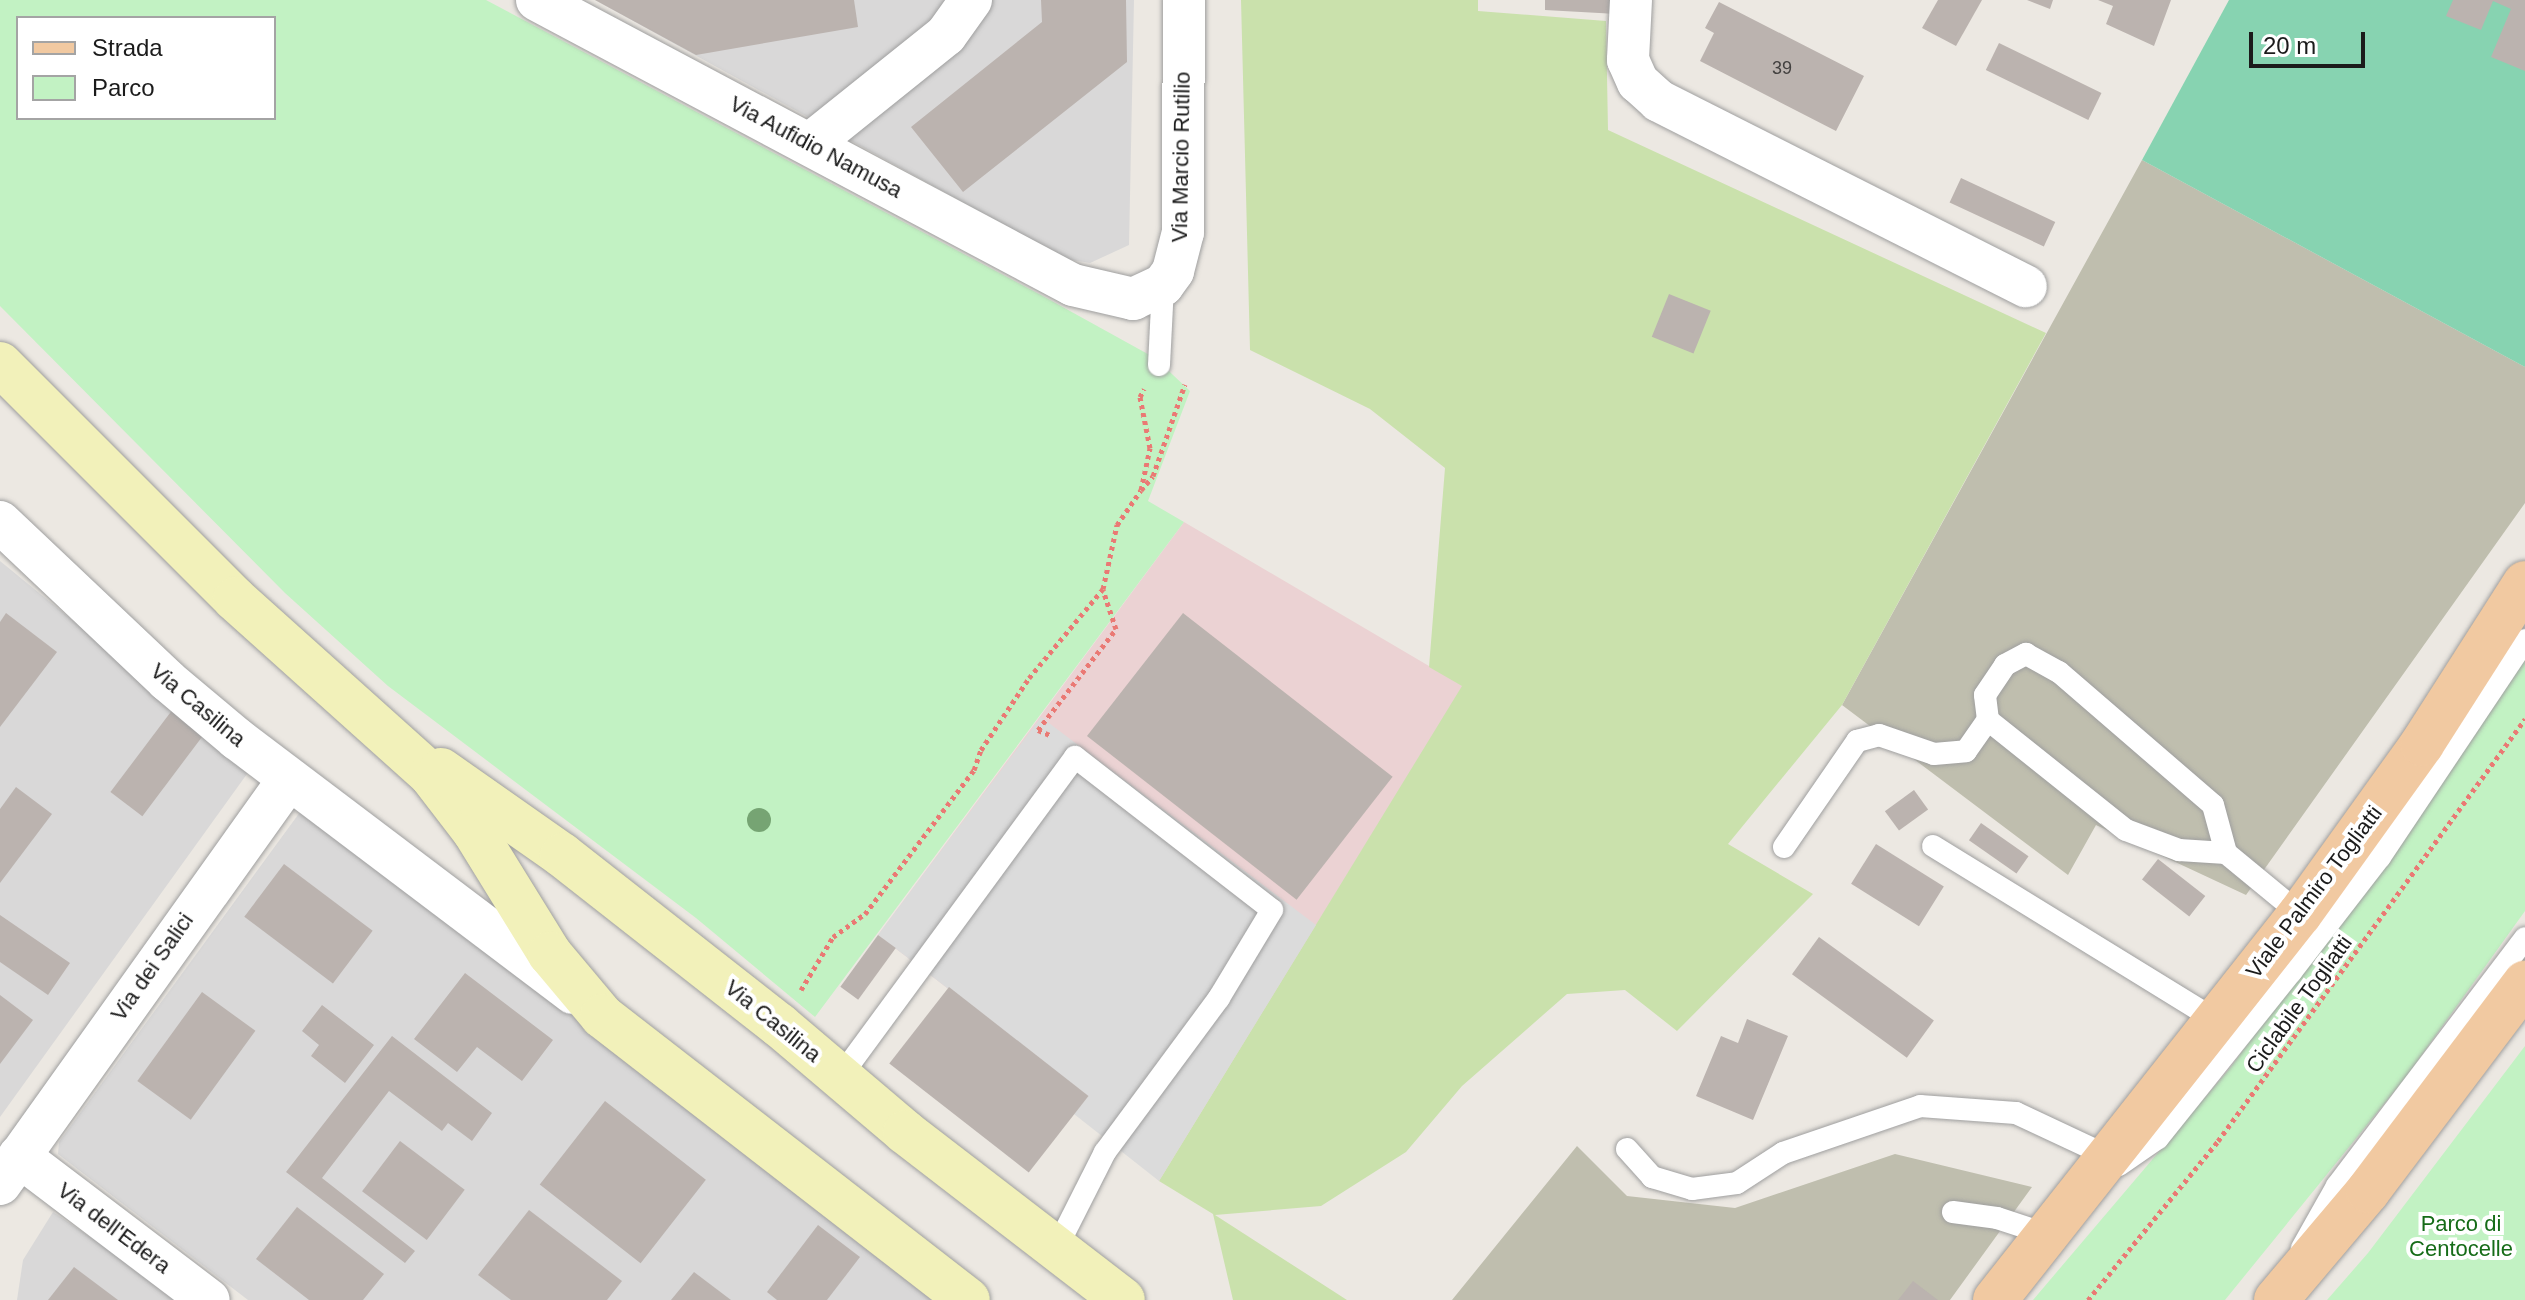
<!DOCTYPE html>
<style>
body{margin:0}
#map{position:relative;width:2525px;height:1300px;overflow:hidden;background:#ece8e2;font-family:Arial,sans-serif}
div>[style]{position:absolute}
.residential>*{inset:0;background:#d9d8d8}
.commercial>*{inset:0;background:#ebd2d3}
.construction>*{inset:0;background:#bfbeae}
.grass>*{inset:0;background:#cae1ac}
.park>*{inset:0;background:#c2f2c3}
.pitch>*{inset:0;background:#87d3b1}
.parking>*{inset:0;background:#dbdbdb}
.building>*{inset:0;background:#bbb3af;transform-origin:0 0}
.path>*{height:5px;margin-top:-2.5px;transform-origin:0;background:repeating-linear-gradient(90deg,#ea7974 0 4px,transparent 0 8px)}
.roads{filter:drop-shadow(0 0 2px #9f9f9f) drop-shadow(0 0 2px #9f9f9f)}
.service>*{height:22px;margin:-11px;padding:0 11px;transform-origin:11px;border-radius:11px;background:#fff}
.minor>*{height:42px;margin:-21px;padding:0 21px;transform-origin:21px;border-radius:21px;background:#fff}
.secondary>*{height:44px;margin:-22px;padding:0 22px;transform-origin:22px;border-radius:22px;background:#f2f1ba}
.primary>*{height:44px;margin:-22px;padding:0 22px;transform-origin:22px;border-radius:22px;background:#f1c9a1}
.trees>*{width:24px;height:24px;margin:-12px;border-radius:50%;background:#76a473}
span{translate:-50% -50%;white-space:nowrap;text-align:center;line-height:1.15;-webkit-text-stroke:8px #fff;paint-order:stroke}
.number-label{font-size:18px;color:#434140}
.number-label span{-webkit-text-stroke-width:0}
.street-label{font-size:22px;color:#1b1b1b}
.park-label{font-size:22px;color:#166c18}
.legend{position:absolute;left:16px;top:16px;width:260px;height:104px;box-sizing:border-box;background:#fff;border:2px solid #a4a4a4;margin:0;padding:10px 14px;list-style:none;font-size:24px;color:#1b1b1b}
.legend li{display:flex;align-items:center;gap:16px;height:40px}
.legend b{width:40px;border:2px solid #a4a4a4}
.scale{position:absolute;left:2249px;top:32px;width:116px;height:36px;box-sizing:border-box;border:4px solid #1b1b1b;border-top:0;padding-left:10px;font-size:24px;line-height:28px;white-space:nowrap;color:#1b1b1b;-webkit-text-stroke:6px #fff;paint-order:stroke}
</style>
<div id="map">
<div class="residential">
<i style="clip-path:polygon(595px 0,1134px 0,1129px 245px,1090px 263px,1066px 259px)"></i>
<i style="clip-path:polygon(0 561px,252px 767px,0 1117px)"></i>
<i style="clip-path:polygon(303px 808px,588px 1024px,944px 1300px,248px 1300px,58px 1154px,59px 1142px)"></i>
<i style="clip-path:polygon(53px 1212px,154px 1280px,179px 1300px,17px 1300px,23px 1260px)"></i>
</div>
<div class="commercial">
<i style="clip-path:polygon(1184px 522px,1463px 686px,1159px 1181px,1088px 1096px,878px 935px)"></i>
</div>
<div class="construction">
<i style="clip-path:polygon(2142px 160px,2525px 367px,2525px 503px,2246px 895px,2096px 825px,2068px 875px,1842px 705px)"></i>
<i style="clip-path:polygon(1577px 1146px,1627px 1196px,1735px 1208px,1895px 1154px,2032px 1187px,1950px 1300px,1452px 1300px)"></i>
</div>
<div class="grass">
<i style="clip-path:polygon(1241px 0,1478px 0,1478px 11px,1606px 21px,1608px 130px,2046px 333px,1842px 705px,1728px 844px,1813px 894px,1677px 1031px,1625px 990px,1567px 994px,1462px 1086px,1406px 1152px,1321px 1206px,1215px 1215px,1347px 1300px,1233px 1300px,1213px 1214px,1159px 1181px,1462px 686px,1429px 667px,1445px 468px,1370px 409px,1250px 350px)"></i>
</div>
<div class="park">
<i style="clip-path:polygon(evenodd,0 0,486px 0,1041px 295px,1155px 358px,1190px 391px,1148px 501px,1184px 522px,815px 1017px,696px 918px,388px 686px,285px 593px,0 306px,0 0,18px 18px,274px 18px,274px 118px,18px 118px,18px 18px)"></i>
<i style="clip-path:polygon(2525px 653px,2525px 911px,2406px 1077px,2225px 1300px,2033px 1300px,2230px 1068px,2425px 804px)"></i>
<i style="clip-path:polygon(2525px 1046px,2525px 1300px,2327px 1300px,2368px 1253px)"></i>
</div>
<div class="pitch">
<i style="clip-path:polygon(2229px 0,2525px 0,2525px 367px,2142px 160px)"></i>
</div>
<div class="parking">
<i style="clip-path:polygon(1041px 717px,1316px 925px,1159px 1181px,1074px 1114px,1088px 1096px,878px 935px)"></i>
</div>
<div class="building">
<i style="clip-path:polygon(595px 0,854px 0,858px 27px,696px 55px)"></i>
<i style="clip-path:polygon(1041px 0,1126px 0,1127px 62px,963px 192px,911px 127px,1042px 22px)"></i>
<i style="clip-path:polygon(1545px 0,1618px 0,1617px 14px,1545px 10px)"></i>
<i style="clip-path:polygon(1938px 0,1982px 0,1956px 46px,1922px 28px)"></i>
<i style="clip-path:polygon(2027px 0,2053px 0,2050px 9px)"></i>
<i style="clip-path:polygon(2098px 0,2171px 0,2154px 46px,2106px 24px,2113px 6px)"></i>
<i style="clip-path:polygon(2453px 0,2525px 0,2525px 71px,2491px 57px,2511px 9px,2493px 1px,2481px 30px,2446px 16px)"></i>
<i style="clip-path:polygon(1719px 2px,1864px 76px,1836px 131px,1700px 61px,1714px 33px,1705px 28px)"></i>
<i style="left:1999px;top:43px;width:114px;height:30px;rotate:26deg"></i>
<i style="left:1961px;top:178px;width:104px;height:27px;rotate:25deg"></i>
<i style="left:1669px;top:294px;width:45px;height:46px;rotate:22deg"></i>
<i style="clip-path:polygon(6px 613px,57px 652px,0 727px,0 622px)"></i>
<i style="left:1183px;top:613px;width:266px;height:156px;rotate:38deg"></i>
<i style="left:173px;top:709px;width:40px;height:104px;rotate:37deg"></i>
<i style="clip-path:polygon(16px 787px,52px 814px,0 883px,0 809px)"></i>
<i style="left:1914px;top:790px;width:24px;height:36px;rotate:54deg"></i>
<i style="left:1981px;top:823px;width:58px;height:21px;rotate:35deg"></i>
<i style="left:1876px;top:844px;width:80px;height:47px;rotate:32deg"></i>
<i style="left:2158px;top:859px;width:60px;height:26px;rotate:38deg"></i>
<i style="left:284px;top:864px;width:111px;height:66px;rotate:37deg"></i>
<i style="clip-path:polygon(0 915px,70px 963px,48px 995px,0 962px)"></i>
<i style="left:878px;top:935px;width:22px;height:64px;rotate:36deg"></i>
<i style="left:1819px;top:937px;width:142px;height:46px;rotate:36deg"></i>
<i style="clip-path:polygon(465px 973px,553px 1040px,522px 1081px,477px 1047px,457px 1072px,414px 1039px)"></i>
<i style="left:949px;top:987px;width:177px;height:97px;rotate:38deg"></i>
<i style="left:202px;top:992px;width:66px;height:110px;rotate:36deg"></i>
<i style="clip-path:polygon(0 995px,33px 1020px,0 1064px)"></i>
<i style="clip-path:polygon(322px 1005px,374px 1045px,345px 1083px,311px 1056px,319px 1045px,302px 1031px)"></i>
<i style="clip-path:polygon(1747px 1019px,1788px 1036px,1753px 1120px,1696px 1096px,1721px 1036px,1738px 1043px)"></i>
<i style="clip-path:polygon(392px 1036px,492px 1113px,472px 1141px,448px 1123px,442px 1131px,389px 1091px,322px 1178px,415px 1251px,405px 1263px,286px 1172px)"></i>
<i style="left:605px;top:1101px;width:128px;height:106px;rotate:38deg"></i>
<i style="left:400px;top:1141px;width:81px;height:63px;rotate:37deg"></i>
<i style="clip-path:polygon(297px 1207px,384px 1274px,363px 1300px,309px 1300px,256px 1259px)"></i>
<i style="clip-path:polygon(529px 1210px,622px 1281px,607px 1300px,511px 1300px,478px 1275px)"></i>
<i style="clip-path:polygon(818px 1225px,860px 1257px,827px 1300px,777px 1300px,767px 1292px)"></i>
<i style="clip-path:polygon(74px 1267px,118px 1300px,48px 1300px)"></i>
<i style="clip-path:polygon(694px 1272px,731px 1300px,671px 1300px)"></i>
<i style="clip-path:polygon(1913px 1281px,1938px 1300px,1898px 1300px)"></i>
</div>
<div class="path">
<i style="left:1141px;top:490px;width:18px;rotate:-49deg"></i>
<i style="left:1153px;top:476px;width:97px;rotate:-70.8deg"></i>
<i style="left:1038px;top:730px;width:15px;rotate:23deg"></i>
<i style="left:1038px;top:730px;width:128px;rotate:-52.3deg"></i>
<i style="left:1116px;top:629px;width:41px;rotate:-108.4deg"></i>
<i style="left:801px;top:990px;width:62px;rotate:-58.9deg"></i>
<i style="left:833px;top:937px;width:39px;rotate:-36deg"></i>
<i style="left:865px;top:914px;width:181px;rotate:-52.9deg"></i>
<i style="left:974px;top:770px;width:21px;rotate:-71deg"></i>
<i style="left:981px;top:750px;width:87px;rotate:-56.3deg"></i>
<i style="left:1029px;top:678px;width:116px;rotate:-50.3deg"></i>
<i style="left:1103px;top:589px;width:66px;rotate:-77.7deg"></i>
<i style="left:1117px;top:525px;width:42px;rotate:-55.6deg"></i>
<i style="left:1141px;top:490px;width:43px;rotate:-77.9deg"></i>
<i style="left:1150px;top:448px;width:52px;rotate:-101.1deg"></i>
<i style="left:1140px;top:397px;width:9px;rotate:-63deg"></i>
<i style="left:2088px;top:1300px;width:205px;rotate:-50.7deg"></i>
<i style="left:2218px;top:1141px;width:522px;rotate:-53.96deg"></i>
</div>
<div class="roads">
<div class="service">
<i style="left:1159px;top:365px;width:80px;rotate:-87.1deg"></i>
<i style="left:1988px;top:720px;width:176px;rotate:38.6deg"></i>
<i style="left:2126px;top:830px;width:57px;rotate:20.7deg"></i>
<i style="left:2179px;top:850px;width:47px;rotate:3.7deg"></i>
<i style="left:2226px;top:853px;width:96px;rotate:39.5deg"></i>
<i style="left:1933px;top:846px;width:334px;rotate:31.6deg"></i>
<i style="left:1784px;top:847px;width:129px;rotate:-55.4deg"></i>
<i style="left:1857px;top:741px;width:23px;rotate:-15deg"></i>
<i style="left:1879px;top:735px;width:58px;rotate:19.1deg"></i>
<i style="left:1934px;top:754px;width:32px;rotate:-5deg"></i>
<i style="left:1966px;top:751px;width:38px;rotate:-55deg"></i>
<i style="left:1988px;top:720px;width:25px;rotate:-97deg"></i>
<i style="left:1985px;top:695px;width:36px;rotate:-56deg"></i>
<i style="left:2005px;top:665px;width:24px;rotate:-28deg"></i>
<i style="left:2026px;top:654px;width:38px;rotate:29deg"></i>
<i style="left:2059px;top:672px;width:203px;rotate:40.8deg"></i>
<i style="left:2213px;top:805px;width:50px;rotate:74.8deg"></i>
<i style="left:840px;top:1077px;width:397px;rotate:-53.7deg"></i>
<i style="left:1075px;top:757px;width:249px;rotate:37.8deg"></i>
<i style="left:1272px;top:910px;width:103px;rotate:121.1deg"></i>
<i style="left:1219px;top:998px;width:192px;rotate:126.5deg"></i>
<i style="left:1105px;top:1152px;width:109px;rotate:116.8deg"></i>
<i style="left:1627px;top:1149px;width:38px;rotate:48deg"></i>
<i style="left:1652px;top:1177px;width:42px;rotate:16.7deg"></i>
<i style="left:1692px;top:1189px;width:45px;rotate:-7.6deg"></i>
<i style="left:1737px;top:1183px;width:55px;rotate:-33.1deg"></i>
<i style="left:1783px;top:1153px;width:145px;rotate:-18.9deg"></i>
<i style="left:1920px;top:1106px;width:96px;rotate:4.2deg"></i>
<i style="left:2016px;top:1113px;width:104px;rotate:25.1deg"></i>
<i style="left:2119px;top:1165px;width:47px;rotate:-34.7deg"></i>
<i style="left:2158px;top:1138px;width:213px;rotate:-51.3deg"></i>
<i style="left:2291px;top:972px;width:145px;rotate:-52.3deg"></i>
<i style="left:2380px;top:857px;width:261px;rotate:-56.2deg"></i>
<i style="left:1953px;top:1212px;width:44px;rotate:7.8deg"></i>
<i style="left:1997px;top:1218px;width:55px;rotate:18.1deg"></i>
<i style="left:2302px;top:1248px;width:71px;rotate:-60.6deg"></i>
<i style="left:2337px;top:1186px;width:311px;rotate:-52.8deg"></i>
</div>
<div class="minor">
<i style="left:537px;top:0;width:607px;rotate:28deg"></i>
<i style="left:1073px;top:285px;width:62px;rotate:13.1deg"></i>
<i style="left:1133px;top:299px;width:33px;rotate:-25deg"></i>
<i style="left:1163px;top:285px;width:17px;rotate:-54deg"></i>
<i style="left:1173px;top:271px;width:40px;rotate:-75.6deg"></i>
<i style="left:1183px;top:232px;width:232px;rotate:-89.8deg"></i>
<i style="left:1631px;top:0;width:60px;rotate:92.9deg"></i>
<i style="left:1628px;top:60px;width:24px;rotate:66deg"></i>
<i style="left:1638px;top:82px;width:28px;rotate:42deg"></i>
<i style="left:1659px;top:101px;width:411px;rotate:26.8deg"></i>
<i style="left:810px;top:144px;width:174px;rotate:-38.7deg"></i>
<i style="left:946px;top:35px;width:43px;rotate:-54.5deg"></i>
<i style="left:0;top:522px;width:231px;rotate:43.4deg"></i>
<i style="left:168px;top:681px;width:90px;rotate:40deg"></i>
<i style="left:237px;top:739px;width:421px;rotate:37.1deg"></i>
<i style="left:19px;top:1156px;width:238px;rotate:37.2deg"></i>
<i style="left:0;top:1184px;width:496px;rotate:-54.5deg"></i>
</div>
<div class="secondary">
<i style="left:0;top:364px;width:332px;rotate:45deg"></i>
<i style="left:235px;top:599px;width:263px;rotate:41.9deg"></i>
<i style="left:431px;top:775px;width:71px;rotate:52.5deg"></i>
<i style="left:474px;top:831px;width:145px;rotate:58.3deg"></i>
<i style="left:550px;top:954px;width:81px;rotate:50deg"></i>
<i style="left:602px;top:1016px;width:463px;rotate:37.8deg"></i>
<i style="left:441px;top:770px;width:148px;rotate:35.1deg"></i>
<i style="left:562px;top:855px;width:276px;rotate:38.1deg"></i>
<i style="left:779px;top:1025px;width:165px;rotate:40.3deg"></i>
<i style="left:905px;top:1132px;width:275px;rotate:37.6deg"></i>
</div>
<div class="primary">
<i style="left:1995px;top:1300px;width:492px;rotate:-51.7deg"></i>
<i style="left:2300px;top:914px;width:209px;rotate:-54.3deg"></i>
<i style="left:2422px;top:744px;width:191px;rotate:-57.4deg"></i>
<i style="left:2276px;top:1300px;width:143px;rotate:-49.8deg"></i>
<i style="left:2368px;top:1191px;width:261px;rotate:-53deg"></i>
</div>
</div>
<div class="trees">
<i style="left:759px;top:820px"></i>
</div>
<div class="number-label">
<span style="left:1782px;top:68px">39</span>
</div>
<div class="street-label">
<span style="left:816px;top:147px;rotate:28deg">Via Aufidio Namusa</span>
<span style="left:1181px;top:157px;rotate:-89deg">Via Marcio Rutilio</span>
<span style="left:198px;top:705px;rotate:40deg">Via Casilina</span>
<span style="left:2314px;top:892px;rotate:-53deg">Viale Palmiro Togliatti</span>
<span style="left:152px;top:967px;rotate:-55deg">Via dei Salici</span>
<span style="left:2299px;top:1004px;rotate:-54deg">Ciclabile Togliatti</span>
<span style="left:773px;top:1021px;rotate:39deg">Via Casilina</span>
<span style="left:114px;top:1228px;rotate:37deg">Via dell'Edera</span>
</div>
<div class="park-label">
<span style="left:2461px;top:1236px">Parco di<br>Centocelle</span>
</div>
<ul class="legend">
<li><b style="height:10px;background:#f1c9a1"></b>Strada</li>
<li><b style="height:22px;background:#c2f2c3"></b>Parco</li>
</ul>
<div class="scale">20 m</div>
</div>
